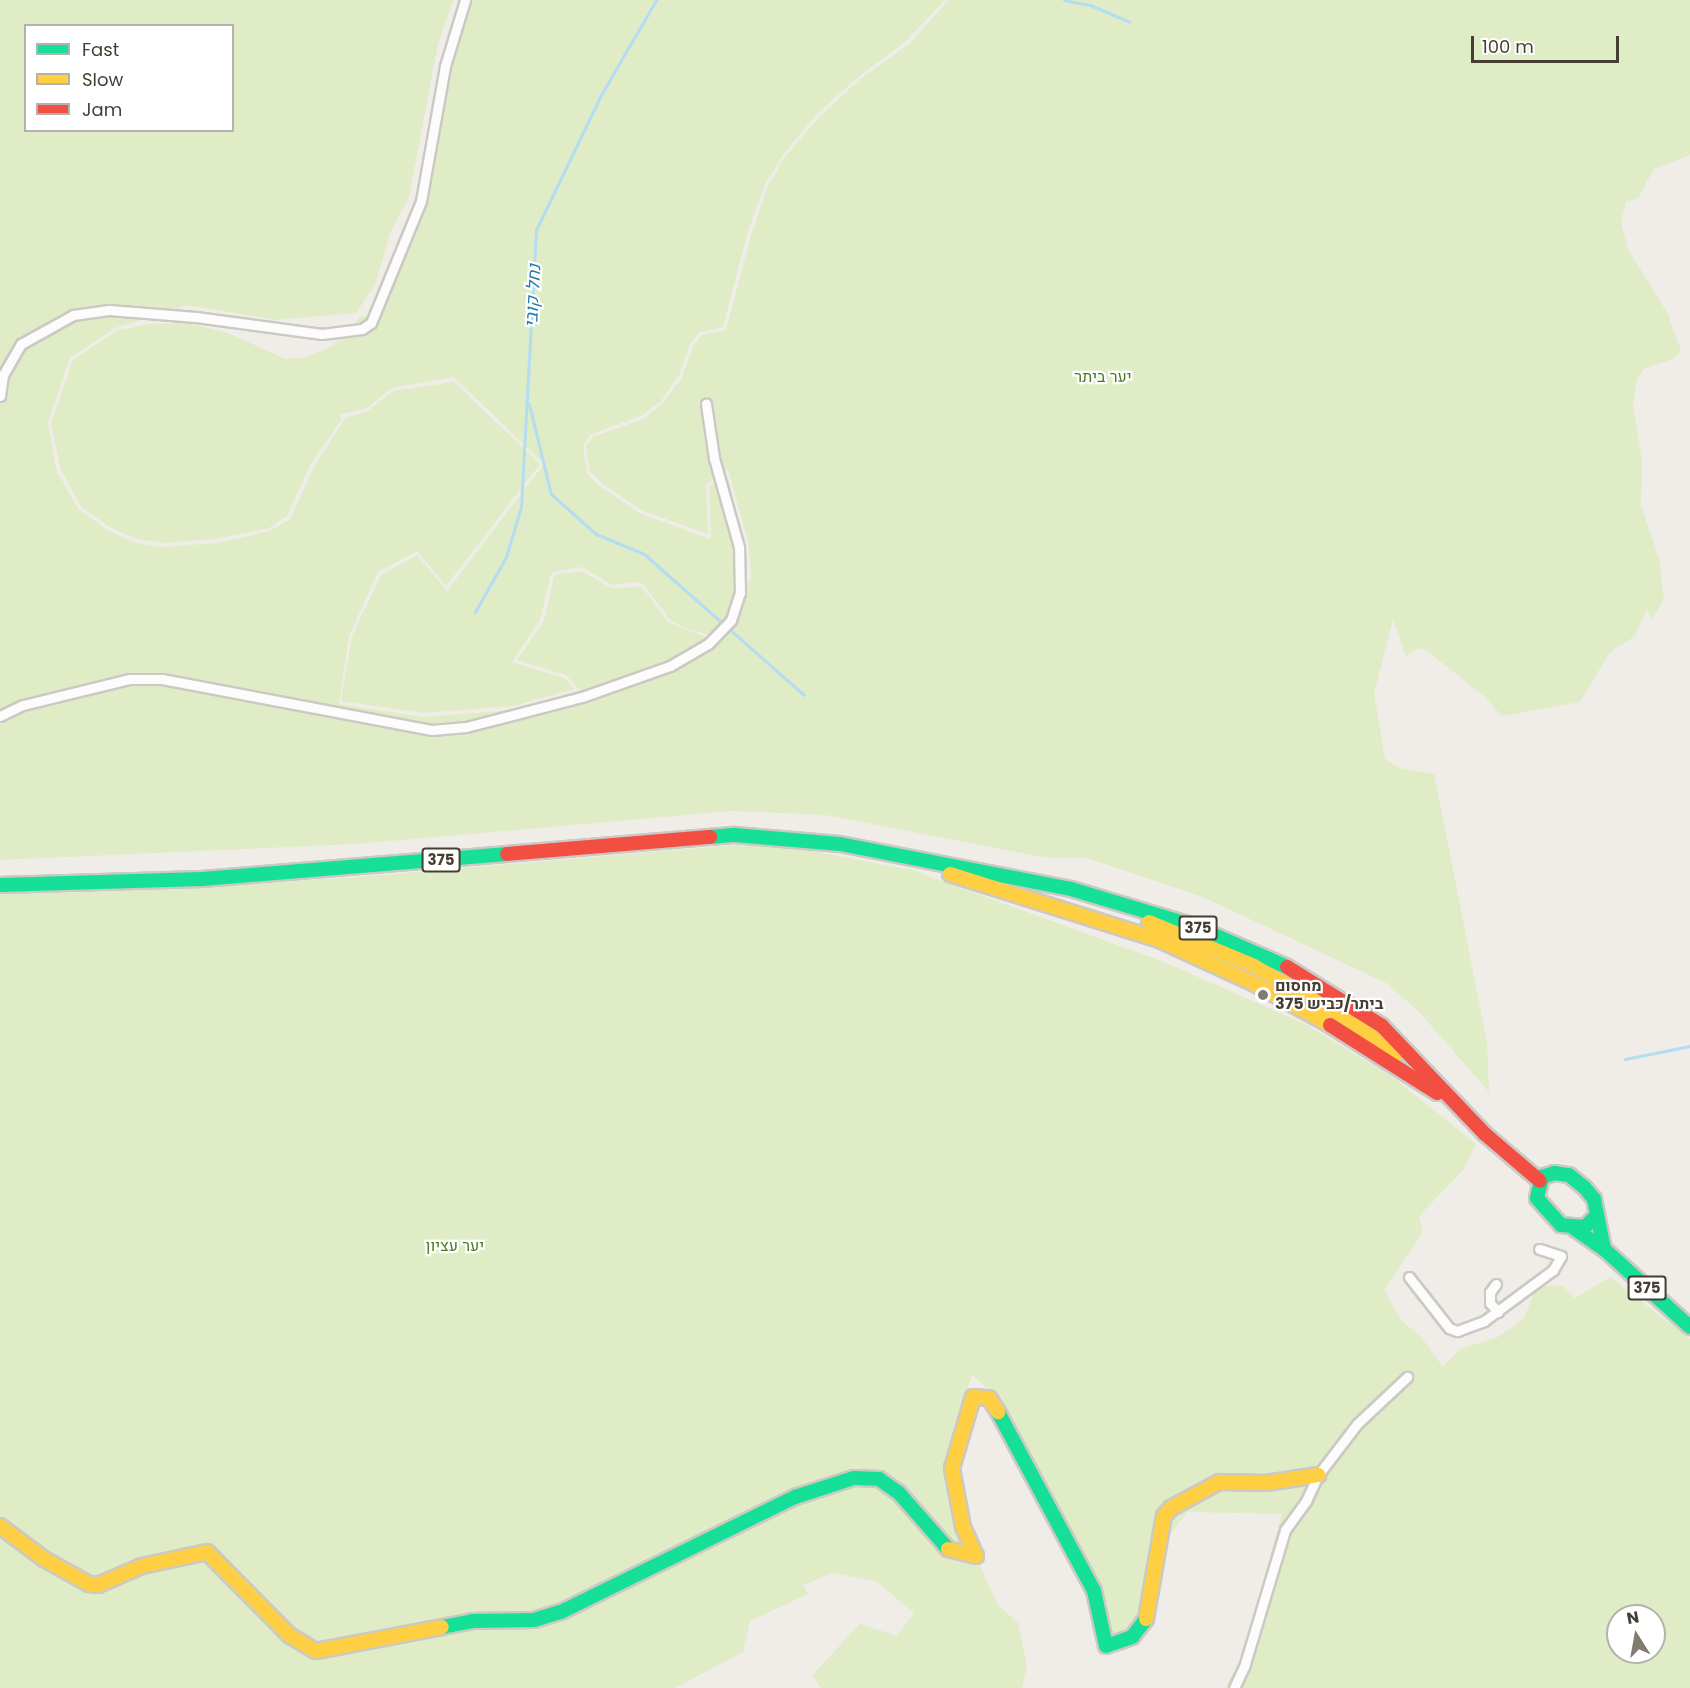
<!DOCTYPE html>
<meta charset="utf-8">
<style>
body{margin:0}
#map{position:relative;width:1690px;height:1688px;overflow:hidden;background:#f0ede8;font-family:Poppins,Heebo,sans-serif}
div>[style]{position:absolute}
.green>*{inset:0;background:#dfecc5}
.stream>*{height:3px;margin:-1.5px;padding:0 1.5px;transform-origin:1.5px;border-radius:1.5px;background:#b4dcf2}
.roads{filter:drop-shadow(2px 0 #ccc9c4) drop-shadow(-2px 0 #ccc9c4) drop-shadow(0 2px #ccc9c4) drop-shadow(0 -2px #ccc9c4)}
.street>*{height:9px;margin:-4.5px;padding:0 4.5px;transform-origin:4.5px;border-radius:4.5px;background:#fdfcfc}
.fast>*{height:14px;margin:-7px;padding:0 7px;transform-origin:7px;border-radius:7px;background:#16e098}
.slow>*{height:14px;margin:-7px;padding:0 7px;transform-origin:7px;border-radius:7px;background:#ffcf43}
.jam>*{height:14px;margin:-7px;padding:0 7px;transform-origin:7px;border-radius:7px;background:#f24e42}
.dots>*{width:16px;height:16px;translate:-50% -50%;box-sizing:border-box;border:3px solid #fff;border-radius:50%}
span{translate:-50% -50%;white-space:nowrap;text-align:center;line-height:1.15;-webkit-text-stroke:4.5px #fff;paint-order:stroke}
.shield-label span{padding:2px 4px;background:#fff;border:2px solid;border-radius:4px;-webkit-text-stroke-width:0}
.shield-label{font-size:15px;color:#463e33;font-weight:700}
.park-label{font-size:16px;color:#487c22}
.poi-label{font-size:16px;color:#463e33;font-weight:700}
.left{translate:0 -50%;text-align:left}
.water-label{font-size:18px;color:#247cb2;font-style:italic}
.legend{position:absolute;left:24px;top:24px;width:210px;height:108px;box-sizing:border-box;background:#fff;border:2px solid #b5b2ad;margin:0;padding:8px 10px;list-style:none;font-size:18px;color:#463e33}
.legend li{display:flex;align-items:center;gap:12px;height:30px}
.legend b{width:30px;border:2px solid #b5b2ad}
.north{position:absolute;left:1606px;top:1604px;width:60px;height:60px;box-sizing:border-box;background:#fff;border:2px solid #b5b2ad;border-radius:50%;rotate:349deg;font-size:16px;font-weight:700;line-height:24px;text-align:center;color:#463e33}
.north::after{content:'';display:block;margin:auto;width:21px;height:27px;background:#827b72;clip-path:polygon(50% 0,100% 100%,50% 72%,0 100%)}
.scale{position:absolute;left:1471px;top:36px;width:148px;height:27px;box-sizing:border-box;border:3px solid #463e33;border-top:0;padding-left:8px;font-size:18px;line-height:21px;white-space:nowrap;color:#463e33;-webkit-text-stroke:4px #fff;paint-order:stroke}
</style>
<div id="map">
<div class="green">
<div style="clip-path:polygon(evenodd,0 0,453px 0,438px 44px,409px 197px,391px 231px,375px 285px,356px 313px,276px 320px,188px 305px,115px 328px,70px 358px,48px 422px,56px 469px,78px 509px,109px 531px,136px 543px,162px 547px,217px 543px,270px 531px,290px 519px,315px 465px,345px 418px,368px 411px,393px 391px,454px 382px,540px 464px,446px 586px,417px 551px,378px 572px,349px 636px,339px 704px,423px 717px,514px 710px,580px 690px,566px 675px,517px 660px,544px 621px,554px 576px,559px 574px,581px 571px,611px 588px,642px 587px,668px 622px,708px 638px,734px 619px,751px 576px,749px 545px,728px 469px,706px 485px,708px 534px,641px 510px,603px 484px,590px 472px,586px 446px,593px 437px,643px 419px,663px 403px,682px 377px,693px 346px,702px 335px,726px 330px,752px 232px,767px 188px,784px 158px,818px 118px,859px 80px,909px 44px,949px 0,1690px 0,1690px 155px,1654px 169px,1638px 198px,1626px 202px,1621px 223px,1628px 249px,1668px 314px,1681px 351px,1673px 359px,1645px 368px,1637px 379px,1633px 405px,1642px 461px,1641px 505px,1659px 558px,1664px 599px,1652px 619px,1647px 609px,1635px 636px,1610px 652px,1580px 702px,1502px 716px,1484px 696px,1426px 650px,1417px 648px,1406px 656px,1393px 620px,1374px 693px,1385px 759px,1400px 768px,1434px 774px,1487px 1042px,1489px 1092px,1421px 1014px,1388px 984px,1203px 897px,1087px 858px,1048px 858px,825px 815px,732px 811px,356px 844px,0 860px,0 0,26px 26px,232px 26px,232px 130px,26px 130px,26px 26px)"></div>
<div style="clip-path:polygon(467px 0,945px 0,906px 41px,857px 78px,816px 115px,782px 156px,764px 187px,748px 231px,723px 327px,700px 332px,690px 344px,679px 375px,661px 401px,641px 416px,591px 434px,583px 445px,587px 474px,601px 487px,639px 513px,711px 539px,709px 486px,727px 475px,745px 545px,747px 576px,730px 619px,711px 635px,687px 629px,670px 620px,644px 585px,636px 582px,612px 585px,582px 567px,558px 571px,551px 574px,540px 620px,512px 662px,564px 678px,574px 689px,514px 706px,423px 713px,341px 701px,352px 636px,381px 575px,417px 555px,447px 591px,544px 464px,454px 377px,392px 388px,367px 408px,338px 415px,342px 419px,311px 463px,287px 516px,269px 528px,216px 539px,163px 543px,137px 539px,111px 528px,81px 507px,60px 468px,51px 423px,73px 360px,116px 331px,148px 324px,187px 323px,228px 333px,285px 359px,302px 358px,331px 347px,356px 325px,359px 317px,375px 314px,423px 201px,453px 45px)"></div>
<div style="clip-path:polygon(evenodd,747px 844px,807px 850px,912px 870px,1164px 962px,1307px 1025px,1391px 1076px,1476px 1144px,1464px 1169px,1419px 1216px,1423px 1232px,1384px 1290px,1401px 1320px,1422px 1338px,1443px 1367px,1460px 1349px,1498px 1337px,1524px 1318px,1534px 1293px,1546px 1286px,1562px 1285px,1575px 1298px,1610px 1277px,1690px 1339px,1690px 1688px,1225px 1688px,1242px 1656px,1282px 1514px,1187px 1512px,1173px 1531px,1157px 1536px,1143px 1608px,1134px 1625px,1119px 1634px,1109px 1634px,1083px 1568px,986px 1387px,972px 1375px,954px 1428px,951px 1454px,976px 1556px,997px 1604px,1018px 1623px,1027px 1666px,1022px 1688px,821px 1688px,812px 1675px,860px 1624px,897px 1636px,914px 1613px,876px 1581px,832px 1573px,803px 1585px,808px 1594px,750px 1621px,743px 1652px,675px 1688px,0 1688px,0 894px,345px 878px,747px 844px,1618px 1616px,1654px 1616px,1654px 1652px,1618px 1652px,1618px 1616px)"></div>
</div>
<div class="stream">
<div style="left:1064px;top:0;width:26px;rotate:11deg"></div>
<div style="left:1090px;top:5px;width:43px;rotate:23deg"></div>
<div style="left:529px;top:404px;width:93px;rotate:76.3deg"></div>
<div style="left:551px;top:494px;width:60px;rotate:41.6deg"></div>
<div style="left:596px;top:534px;width:52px;rotate:22.6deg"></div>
<div style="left:644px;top:554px;width:213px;rotate:41.4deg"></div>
<div style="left:475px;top:612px;width:63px;rotate:-60.6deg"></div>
<div style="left:506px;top:557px;width:52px;rotate:-73.3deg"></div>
<div style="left:521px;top:507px;width:277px;rotate:-86.9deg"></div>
<div style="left:536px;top:230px;width:150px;rotate:-64.3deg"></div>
<div style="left:601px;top:95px;width:110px;rotate:-59.9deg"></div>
<div style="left:1625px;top:1059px;width:66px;rotate:-11.3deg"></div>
</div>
<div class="roads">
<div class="street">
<div style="left:0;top:396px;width:21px;rotate:-82deg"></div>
<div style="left:3px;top:375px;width:36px;rotate:-60deg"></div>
<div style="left:21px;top:344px;width:60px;rotate:-29.1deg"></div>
<div style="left:73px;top:315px;width:36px;rotate:-8deg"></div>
<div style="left:109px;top:310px;width:87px;rotate:4.6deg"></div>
<div style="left:196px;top:317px;width:127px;rotate:7.7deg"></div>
<div style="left:322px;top:334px;width:40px;rotate:-7.1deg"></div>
<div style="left:362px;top:329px;width:11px;rotate:-34deg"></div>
<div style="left:371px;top:323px;width:132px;rotate:-67.7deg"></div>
<div style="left:421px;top:201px;width:137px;rotate:-79.9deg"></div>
<div style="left:445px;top:66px;width:69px;rotate:-73.1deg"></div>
<div style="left:0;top:716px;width:25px;rotate:-26deg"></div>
<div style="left:23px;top:705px;width:110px;rotate:-13.7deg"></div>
<div style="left:130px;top:679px;width:32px"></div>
<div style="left:162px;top:679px;width:275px;rotate:10.7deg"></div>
<div style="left:432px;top:730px;width:34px;rotate:-5deg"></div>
<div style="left:466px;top:727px;width:120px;rotate:-14.5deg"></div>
<div style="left:582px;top:697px;width:93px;rotate:-19.4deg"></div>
<div style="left:670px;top:666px;width:44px;rotate:-30.1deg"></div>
<div style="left:708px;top:644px;width:33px;rotate:-46deg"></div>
<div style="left:731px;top:620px;width:28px;rotate:-72deg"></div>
<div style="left:740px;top:593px;width:46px;rotate:-91.2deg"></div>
<div style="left:739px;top:547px;width:92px;rotate:-105.7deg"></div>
<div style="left:714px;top:458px;width:55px;rotate:-98.4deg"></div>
<div style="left:1409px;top:1277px;width:65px;rotate:51.9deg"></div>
<div style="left:1449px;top:1328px;width:9px;rotate:21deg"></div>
<div style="left:1457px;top:1331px;width:29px;rotate:-20deg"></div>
<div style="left:1484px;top:1321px;width:86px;rotate:-36.5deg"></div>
<div style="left:1553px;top:1270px;width:16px;rotate:-60deg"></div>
<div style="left:1561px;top:1256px;width:23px;rotate:-162deg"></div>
<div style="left:1496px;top:1284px;width:10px;rotate:127deg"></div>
<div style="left:1490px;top:1292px;width:11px;rotate:90deg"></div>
<div style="left:1490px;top:1303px;width:12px;rotate:48deg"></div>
<div style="left:1234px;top:1688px;width:23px;rotate:-65deg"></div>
<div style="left:1244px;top:1667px;width:143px;rotate:-73.3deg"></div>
<div style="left:1285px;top:1530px;width:36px;rotate:-54deg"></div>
<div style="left:1306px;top:1501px;width:29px;rotate:-65deg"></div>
<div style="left:1318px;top:1475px;width:64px;rotate:-52.6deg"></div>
<div style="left:1357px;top:1424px;width:69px;rotate:-43.2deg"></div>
</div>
<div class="fast">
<div style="left:710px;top:837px;width:25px;rotate:-5deg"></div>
<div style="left:735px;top:835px;width:105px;rotate:4.9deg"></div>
<div style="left:840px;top:844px;width:235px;rotate:11deg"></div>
<div style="left:1071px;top:889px;width:125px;rotate:16.7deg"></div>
<div style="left:1191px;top:925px;width:105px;rotate:23.6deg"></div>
<div style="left:0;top:885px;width:202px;rotate:-1.7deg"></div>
<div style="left:202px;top:879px;width:306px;rotate:-4.7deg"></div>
<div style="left:1596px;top:1216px;width:16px;rotate:135deg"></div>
<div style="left:1585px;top:1227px;width:24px;rotate:-175deg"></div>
<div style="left:1561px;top:1225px;width:36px;rotate:-132deg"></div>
<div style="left:1537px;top:1198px;width:22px;rotate:-77deg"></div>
<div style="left:1542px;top:1177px;width:13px;rotate:-18deg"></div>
<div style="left:1554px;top:1173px;width:15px;rotate:8deg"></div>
<div style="left:1569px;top:1175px;width:19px;rotate:39deg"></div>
<div style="left:1584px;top:1187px;width:16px;rotate:50deg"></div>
<div style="left:1594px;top:1199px;width:51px;rotate:78.7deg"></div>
<div style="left:1575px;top:1229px;width:35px;rotate:35deg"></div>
<div style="left:1604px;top:1249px;width:116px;rotate:42.2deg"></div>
<div style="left:998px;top:1412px;width:203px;rotate:61.8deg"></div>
<div style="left:1094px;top:1591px;width:56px;rotate:77.7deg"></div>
<div style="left:1106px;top:1646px;width:28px;rotate:-19deg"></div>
<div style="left:1132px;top:1637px;width:23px;rotate:-52deg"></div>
<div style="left:442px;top:1627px;width:31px;rotate:-11deg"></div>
<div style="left:472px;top:1621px;width:62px;rotate:-0.9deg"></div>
<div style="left:534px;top:1620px;width:28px;rotate:-17deg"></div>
<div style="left:561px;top:1612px;width:261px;rotate:-26.2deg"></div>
<div style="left:795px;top:1497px;width:62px;rotate:-17.9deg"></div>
<div style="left:854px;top:1478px;width:25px;rotate:2deg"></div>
<div style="left:879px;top:1479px;width:24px;rotate:35deg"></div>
<div style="left:899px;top:1493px;width:74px;rotate:48.8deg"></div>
</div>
<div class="slow">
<div style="left:950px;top:874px;width:219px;rotate:17.5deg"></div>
<div style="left:1159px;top:940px;width:103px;rotate:24.6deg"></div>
<div style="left:1253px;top:983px;width:88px;rotate:28.6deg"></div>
<div style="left:1149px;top:922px;width:114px;rotate:22.7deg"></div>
<div style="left:1254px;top:966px;width:113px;rotate:29.7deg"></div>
<div style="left:1352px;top:1022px;width:55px;rotate:36.9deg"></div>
<div style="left:0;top:1526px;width:55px;rotate:36.9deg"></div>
<div style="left:44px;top:1559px;width:51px;rotate:29.1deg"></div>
<div style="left:89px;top:1584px;width:9px;rotate:6deg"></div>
<div style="left:98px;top:1585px;width:48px;rotate:-23.4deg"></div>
<div style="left:142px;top:1566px;width:66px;rotate:-12.2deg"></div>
<div style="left:207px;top:1552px;width:117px;rotate:45.3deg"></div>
<div style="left:289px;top:1635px;width:31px;rotate:31deg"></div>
<div style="left:316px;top:1651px;width:128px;rotate:-10.8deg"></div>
<div style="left:948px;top:1549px;width:29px;rotate:14deg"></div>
<div style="left:976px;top:1556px;width:32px;rotate:-114deg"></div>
<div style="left:963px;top:1527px;width:60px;rotate:-100.6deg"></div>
<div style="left:952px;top:1468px;width:74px;rotate:-73.5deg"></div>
<div style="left:973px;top:1397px;width:16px;rotate:4deg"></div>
<div style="left:989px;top:1398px;width:17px;rotate:57deg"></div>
<div style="left:1146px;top:1619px;width:105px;rotate:-80.1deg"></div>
<div style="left:1164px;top:1516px;width:11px;rotate:-49deg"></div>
<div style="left:1171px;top:1508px;width:55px;rotate:-28.4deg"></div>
<div style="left:1219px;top:1482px;width:47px;rotate:1.2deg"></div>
<div style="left:1266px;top:1483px;width:53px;rotate:-8.7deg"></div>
</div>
<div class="jam">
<div style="left:507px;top:854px;width:204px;rotate:-4.8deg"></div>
<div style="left:1287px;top:967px;width:112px;rotate:31.8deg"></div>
<div style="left:1382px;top:1026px;width:149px;rotate:46.4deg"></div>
<div style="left:1485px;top:1134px;width:72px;rotate:40.5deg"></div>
<div style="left:1330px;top:1025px;width:127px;rotate:32.4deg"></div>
</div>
</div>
<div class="dots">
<div style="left:1263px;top:995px;background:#827b72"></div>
</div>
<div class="shield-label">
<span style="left:441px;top:860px">375</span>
<span style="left:1198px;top:928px">375</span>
<span style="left:1647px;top:1288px">375</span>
</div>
<div class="park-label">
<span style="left:1103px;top:377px">יער ביתר</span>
<span style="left:455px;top:1246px">יער עציון</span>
</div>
<div class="poi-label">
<span class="left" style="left:1275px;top:995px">מחסום<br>ביתר/כביש 375</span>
</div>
<div class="water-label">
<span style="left:533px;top:296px;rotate:-87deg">נחל קובי</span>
</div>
<ul class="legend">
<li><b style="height:8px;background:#16e098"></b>Fast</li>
<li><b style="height:8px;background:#ffcf43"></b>Slow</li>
<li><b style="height:8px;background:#f24e42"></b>Jam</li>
</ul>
<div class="north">N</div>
<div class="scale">100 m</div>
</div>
